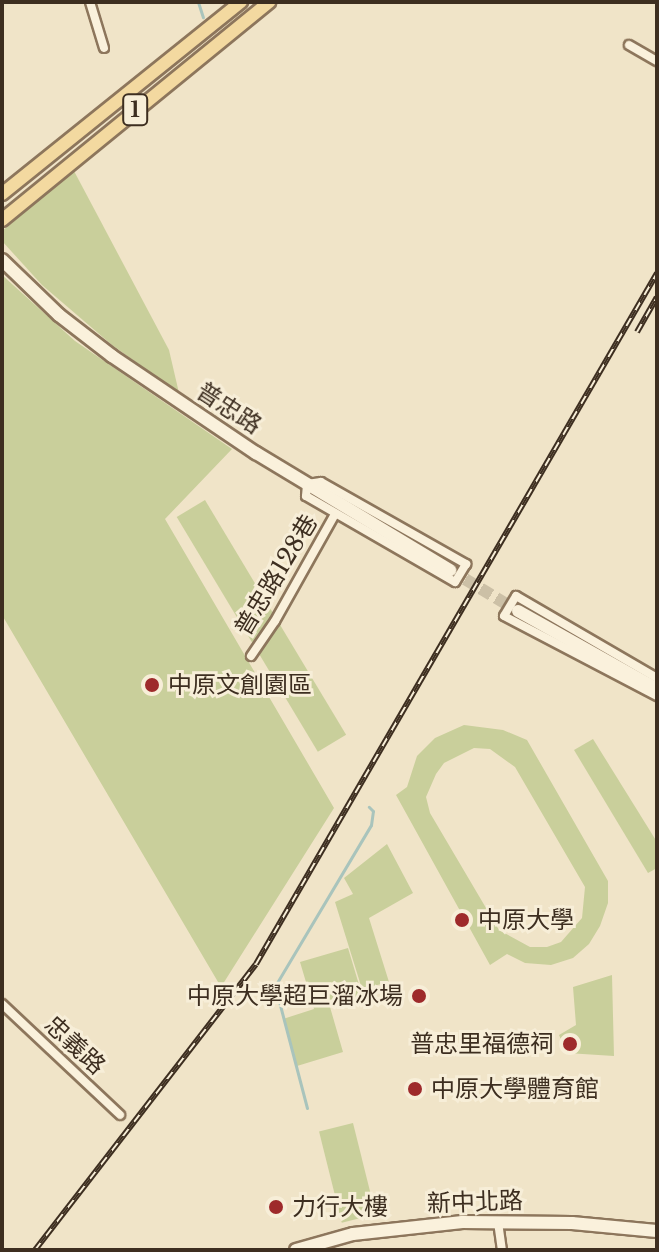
<!DOCTYPE html>
<meta charset="utf-8">
<style>
body{margin:0}
#map{position:relative;width:659px;height:1252px;overflow:hidden;background:#f0e4c8;font-family:"Libre Baskerville","Noto Sans TC",serif}
div>[style]{position:absolute}
.green>*{inset:0;background:#c9cf9b;transform-origin:0 0}
.stream>*{height:3px;margin:-1.5px;padding:0 1.5px;transform-origin:1.5px;border-radius:1.5px;background:#a9c4bc}
.secondary-tunnel>*{height:12px;margin-top:-6px;transform-origin:0;background:repeating-linear-gradient(90deg,#ccc0a6 0 12px,transparent 0 18px)}
.roads{filter:drop-shadow(2px 0 #8d765c) drop-shadow(-2px 0 #8d765c) drop-shadow(0 2px #8d765c) drop-shadow(0 -2px #8d765c)}
.street>*{height:8px;margin:-4px;padding:0 4px;transform-origin:4px;border-radius:4px;background:#faf1dc}
.secondary>*{height:12px;margin:-6px;padding:0 6px;transform-origin:6px;border-radius:6px;background:#faf1dc}
.primary>*{height:12px;margin:-6px;padding:0 6px;transform-origin:6px;border-radius:6px;background:#f3d9a0}
.rail>*{height:6px;margin-top:-3px;transform-origin:0;background:repeating-linear-gradient(90deg,#f7eed8 0 9px,#3d2e20 0 18px);box-sizing:border-box;border-block:2px solid #3d2e20}
.dots>*{width:22px;height:22px;translate:-50% -50%;box-sizing:border-box;border:4px solid #f7eed8;border-radius:50%}
span{translate:-50% -50%;white-space:nowrap;text-align:center;line-height:1.15;-webkit-text-stroke:6px #f7eed8;paint-order:stroke}
.shield-label span{padding:2px 6px;background:#f7eed8;border:2px solid;border-radius:6px;-webkit-text-stroke-width:0}
.shield-label{font-size:22px;color:#3d2e20;font-weight:700}
.street-label{font-size:24px;color:#3d2e20}
.poi-label{font-size:24px;color:#3d2e20}
.left{translate:0 -50%;text-align:left}
.right{translate:-100% -50%;text-align:right}
.frame{position:absolute;inset:0;border:4px solid #3d2e20;pointer-events:none}
</style>
<div id="map">
<div class="green">
<div style="clip-path:polygon(74px 171px,169px 350px,179px 393px,112px 345px,42px 285px,2px 241px,2px 231px)"></div>
<div style="clip-path:polygon(2px 275px,75px 341px,232px 449px,165px 519px,334px 808px,221px 987px,2px 615px)"></div>
<div style="left:205px;top:500px;width:274px;height:33px;rotate:59deg"></div>
<div style="clip-path:polygon(evenodd,464px 725px,503px 730px,527px 740px,608px 881px,608px 903px,600px 926px,589px 944px,573px 958px,551px 965px,525px 963px,507px 954px,490px 965px,396px 795px,407px 787px,417px 756px,435px 738px,464px 725px,474px 748px,490px 749px,515px 767px,585px 887px,582px 918px,561px 942px,547px 947px,530px 947px,499px 930px,430px 813px,426px 797px,436px 774px,444px 763px,474px 748px)"></div>
<div style="clip-path:polygon(593px 739px,657px 842px,657px 868px,648px 873px,574px 750px)"></div>
<div style="clip-path:polygon(387px 844px,413px 893px,369px 918px,389px 982px,362px 989px,335px 902px,353px 894px,344px 878px)"></div>
<div style="clip-path:polygon(348px 948px,363px 998px,330px 1007px,343px 1052px,297px 1066px,283px 1019px,314px 1009px,300px 962px)"></div>
<div style="clip-path:polygon(612px 975px,614px 1056px,567px 1053px,559px 1035px,576px 1025px,573px 987px)"></div>
<div style="left:353px;top:1123px;width:94px;height:35px;rotate:76deg"></div>
</div>
<div class="stream">
<div style="left:198px;top:2px;width:16px;rotate:72deg"></div>
<div style="left:307px;top:1108px;width:126px;rotate:-104.7deg"></div>
<div style="left:275px;top:986px;width:187px;rotate:-59.2deg"></div>
<div style="left:371px;top:825px;width:14px;rotate:-82deg"></div>
<div style="left:373px;top:811px;width:6px;rotate:-135deg"></div>
</div>
<div class="secondary-tunnel">
<div style="left:450px;top:570px;width:79px;rotate:31.1deg"></div>
</div>
<div class="roads">
<div class="street">
<div style="left:90px;top:2px;width:48px;rotate:73.1deg"></div>
<div style="left:629px;top:45px;width:32px;rotate:30deg"></div>
<div style="left:321px;top:482px;width:167px;rotate:29.5deg"></div>
<div style="left:466px;top:564px;width:21px;rotate:121deg"></div>
<div style="left:455px;top:582px;width:172px;rotate:-150deg"></div>
<div style="left:306px;top:496px;width:12px;rotate:-85deg"></div>
<div style="left:307px;top:484px;width:14px;rotate:-8deg"></div>
<div style="left:251px;top:656px;width:42px;rotate:-55.6deg"></div>
<div style="left:275px;top:621px;width:123px;rotate:-60.7deg"></div>
<div style="left:657px;top:678px;width:163px;rotate:-149.8deg"></div>
<div style="left:516px;top:596px;width:23px;rotate:121deg"></div>
<div style="left:504px;top:616px;width:173px;rotate:27.6deg"></div>
<div style="left:2px;top:1004px;width:162px;rotate:43.2deg"></div>
<div style="left:498px;top:1222px;width:28px;rotate:82deg"></div>
</div>
<div class="secondary">
<div style="left:2px;top:260px;width:79px;rotate:44deg"></div>
<div style="left:59px;top:315px;width:67px;rotate:37.7deg"></div>
<div style="left:112px;top:356px;width:174px;rotate:34deg"></div>
<div style="left:256px;top:453px;width:227px;rotate:31.1deg"></div>
<div style="left:518px;top:611px;width:159px;rotate:29.3deg"></div>
<div style="left:296px;top:1250px;width:59px;rotate:-15.7deg"></div>
<div style="left:353px;top:1234px;width:110px;rotate:-6.3deg"></div>
<div style="left:462px;top:1222px;width:110px;rotate:0.5deg"></div>
<div style="left:572px;top:1223px;width:85px;rotate:5.4deg"></div>
</div>
<div class="primary">
<div style="left:2px;top:194px;width:307px;rotate:-38.8deg"></div>
<div style="left:2px;top:220px;width:345px;rotate:-39.2deg"></div>
</div>
</div>
<div class="rail">
<div style="left:637px;top:332px;width:40px;rotate:-60.3deg"></div>
<div style="left:35px;top:1250px;width:361px;rotate:-52.3deg"></div>
<div style="left:256px;top:964px;width:799px;rotate:-59.87deg"></div>
</div>
<div class="dots">
<div style="left:152px;top:685px;background:#9e2a2b"></div>
<div style="left:462px;top:920px;background:#9e2a2b"></div>
<div style="left:419px;top:996px;background:#9e2a2b"></div>
<div style="left:570px;top:1044px;background:#9e2a2b"></div>
<div style="left:415px;top:1089px;background:#9e2a2b"></div>
<div style="left:276px;top:1207px;background:#9e2a2b"></div>
</div>
<div class="shield-label">
<span style="left:135px;top:110px">1</span>
</div>
<div class="street-label">
<span style="left:229px;top:408px;rotate:33deg">普忠路</span>
<span style="left:276px;top:575px;rotate:-59deg">普忠路128巷</span>
<span style="left:75px;top:1045px;rotate:43deg">忠義路</span>
<span style="left:475px;top:1202px;rotate:-2deg">新中北路</span>
</div>
<div class="poi-label">
<span class="left" style="left:168px;top:685px">中原文創園區</span>
<span class="left" style="left:478px;top:920px">中原大學</span>
<span class="right" style="left:403px;top:996px">中原大學超巨溜冰場</span>
<span class="right" style="left:554px;top:1044px">普忠里福德祠</span>
<span class="left" style="left:431px;top:1089px">中原大學體育館</span>
<span class="left" style="left:292px;top:1207px">力行大樓</span>
</div>
<div class="frame"></div>
</div>
